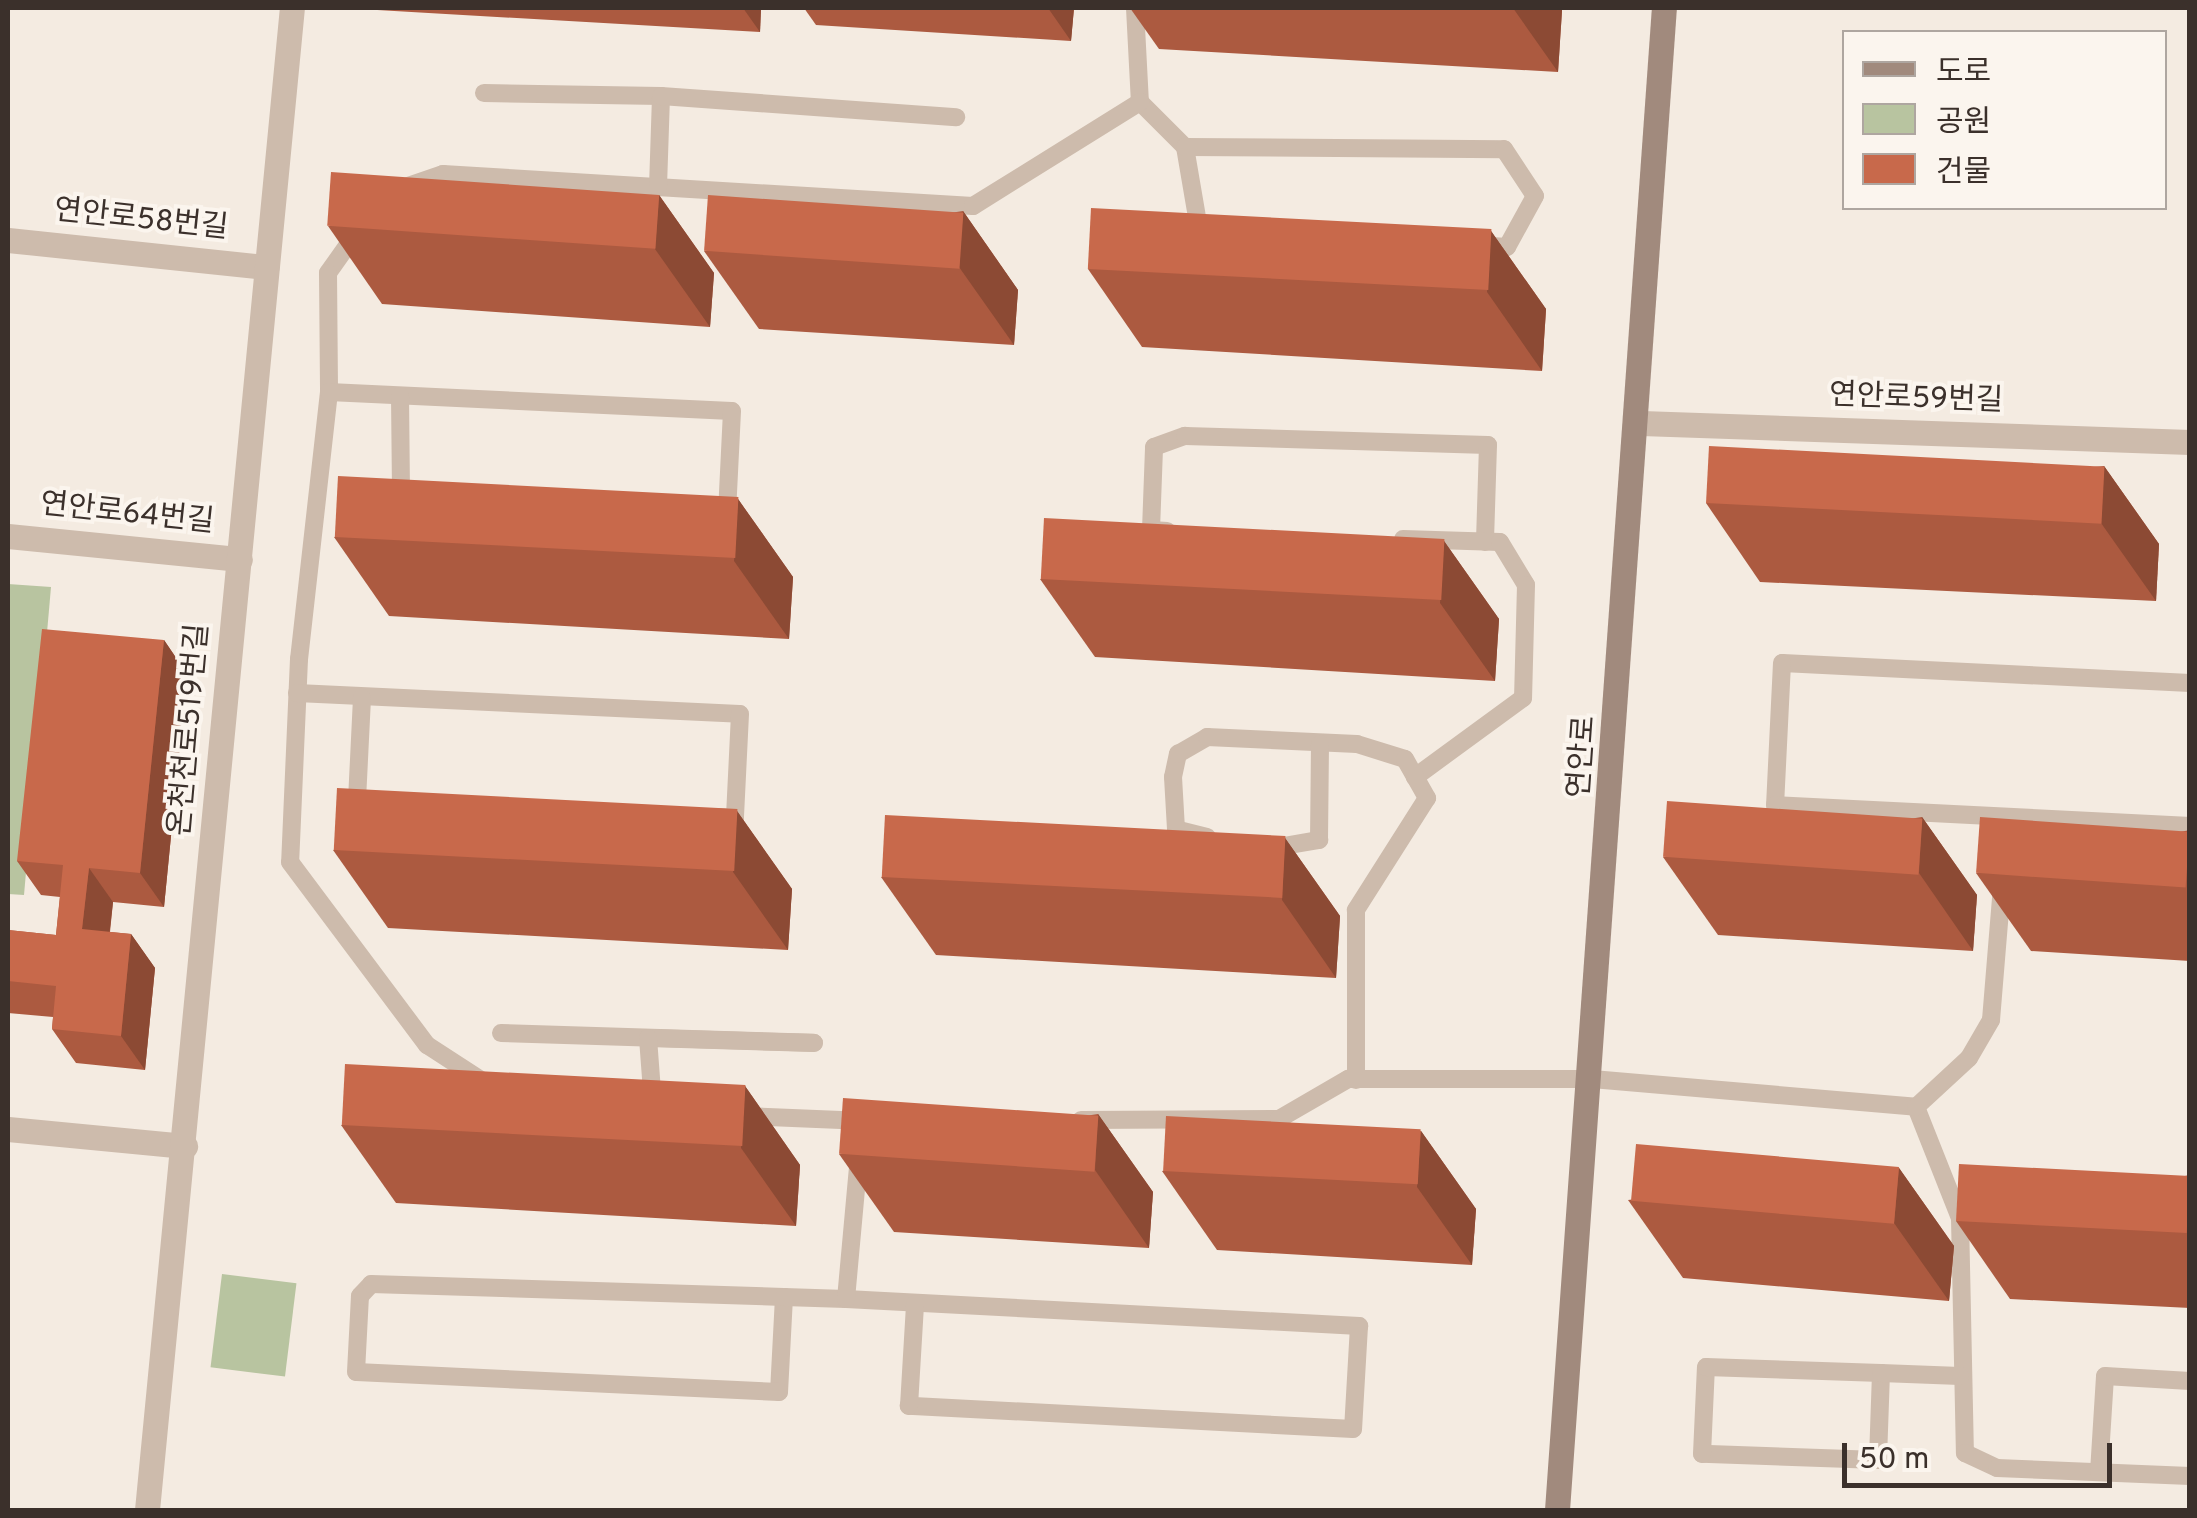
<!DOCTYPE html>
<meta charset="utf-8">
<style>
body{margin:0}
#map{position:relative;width:2197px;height:1518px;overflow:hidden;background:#f4ebe1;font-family:Overpass,"Noto Sans KR",sans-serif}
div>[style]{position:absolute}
.green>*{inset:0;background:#b8c4a0;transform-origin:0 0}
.service>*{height:18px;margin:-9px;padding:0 9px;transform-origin:9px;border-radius:9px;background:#cdbbac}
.minor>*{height:25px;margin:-12.5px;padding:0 12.5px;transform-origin:12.5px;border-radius:12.5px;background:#cdbbac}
.secondary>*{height:25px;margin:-12.5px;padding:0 12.5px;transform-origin:12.5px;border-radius:12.5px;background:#a18a7d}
.wall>*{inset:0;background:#ac5a40}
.shaded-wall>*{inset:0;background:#8c4a34}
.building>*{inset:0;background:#c8694b;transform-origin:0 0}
span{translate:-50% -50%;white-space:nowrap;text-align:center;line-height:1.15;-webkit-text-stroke:8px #fbf5ee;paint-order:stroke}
.street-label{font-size:30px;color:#3b302b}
.frame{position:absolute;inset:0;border:10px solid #3b302b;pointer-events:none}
.legend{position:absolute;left:1842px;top:30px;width:325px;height:180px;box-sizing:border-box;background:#fbf5ee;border:2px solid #aea6a0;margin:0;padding:12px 18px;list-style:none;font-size:30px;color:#3b302b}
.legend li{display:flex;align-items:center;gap:20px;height:50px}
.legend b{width:50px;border:2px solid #aea6a0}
.scale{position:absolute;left:1842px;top:1443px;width:270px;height:45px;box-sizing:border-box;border:5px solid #3b302b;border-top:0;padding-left:12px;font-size:30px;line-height:35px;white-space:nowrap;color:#3b302b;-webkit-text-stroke:8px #fbf5ee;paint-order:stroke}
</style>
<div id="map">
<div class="green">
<div style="clip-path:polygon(8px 584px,51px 587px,24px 895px,8px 894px)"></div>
<div style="left:222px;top:1274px;width:75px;height:94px;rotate:7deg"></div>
</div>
<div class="service">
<div style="left:1135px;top:8px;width:94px;rotate:87deg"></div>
<div style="left:1140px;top:102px;width:64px;rotate:45deg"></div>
<div style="left:1185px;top:147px;width:83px;rotate:80.3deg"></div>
<div style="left:484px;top:93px;width:177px;rotate:1deg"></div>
<div style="left:1185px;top:147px;width:319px;rotate:0.4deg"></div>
<div style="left:1504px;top:149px;width:56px;rotate:56.6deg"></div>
<div style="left:1535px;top:196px;width:58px;rotate:118.8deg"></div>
<div style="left:1507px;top:247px;width:27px;rotate:-176deg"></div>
<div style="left:408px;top:186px;width:37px;rotate:-19deg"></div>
<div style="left:443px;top:174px;width:531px;rotate:3.46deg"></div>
<div style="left:973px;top:206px;width:197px;rotate:-31.9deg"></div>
<div style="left:658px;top:187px;width:91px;rotate:-88.1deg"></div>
<div style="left:661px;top:96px;width:296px;rotate:4.1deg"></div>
<div style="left:357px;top:232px;width:50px;rotate:125.3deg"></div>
<div style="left:328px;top:273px;width:119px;rotate:89.5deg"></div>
<div style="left:329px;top:392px;width:269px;rotate:96.4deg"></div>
<div style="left:299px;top:659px;width:203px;rotate:92.5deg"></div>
<div style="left:290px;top:862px;width:229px;rotate:53.2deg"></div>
<div style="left:427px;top:1045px;width:68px;rotate:33deg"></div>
<div style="left:329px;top:392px;width:403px;rotate:2.7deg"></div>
<div style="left:732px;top:411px;width:101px;rotate:92.8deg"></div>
<div style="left:727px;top:512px;width:11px;rotate:-175deg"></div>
<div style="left:400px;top:396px;width:100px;rotate:89.4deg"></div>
<div style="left:1167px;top:531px;width:16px;rotate:-176deg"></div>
<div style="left:1151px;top:530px;width:83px;rotate:-87.9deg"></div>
<div style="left:1154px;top:447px;width:33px;rotate:-20deg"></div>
<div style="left:1185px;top:436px;width:303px;rotate:1.7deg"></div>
<div style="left:1488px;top:445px;width:97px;rotate:91.8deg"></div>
<div style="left:1403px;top:539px;width:97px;rotate:1.8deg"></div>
<div style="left:1500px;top:542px;width:50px;rotate:58.8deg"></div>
<div style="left:1526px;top:585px;width:113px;rotate:91.5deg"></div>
<div style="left:1523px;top:698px;width:134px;rotate:143.8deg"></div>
<div style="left:2190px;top:683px;width:408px;rotate:-177.2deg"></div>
<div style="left:1782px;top:663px;width:142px;rotate:92.8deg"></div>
<div style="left:1775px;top:805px;width:416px;rotate:2.9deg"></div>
<div style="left:297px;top:693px;width:443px;rotate:2.7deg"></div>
<div style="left:740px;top:714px;width:104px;rotate:92.8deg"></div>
<div style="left:735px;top:818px;width:17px;rotate:-177deg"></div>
<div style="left:362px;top:698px;width:103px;rotate:92.8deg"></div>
<div style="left:357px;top:801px;width:11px;rotate:5deg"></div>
<div style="left:1207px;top:837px;width:32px;rotate:-166deg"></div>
<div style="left:1176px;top:829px;width:52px;rotate:-93.3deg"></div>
<div style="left:1173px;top:777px;width:24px;rotate:-78deg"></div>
<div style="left:1178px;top:754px;width:34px;rotate:-30deg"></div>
<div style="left:1207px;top:737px;width:150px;rotate:2.7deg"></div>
<div style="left:1357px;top:744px;width:50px;rotate:17.4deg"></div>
<div style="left:1405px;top:759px;width:45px;rotate:60.6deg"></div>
<div style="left:1427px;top:798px;width:133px;rotate:122.4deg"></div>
<div style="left:1356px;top:910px;width:170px;rotate:90deg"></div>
<div style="left:1272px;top:848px;width:48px;rotate:-9.7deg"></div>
<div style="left:1319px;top:840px;width:96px;rotate:-89.4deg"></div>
<div style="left:501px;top:1033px;width:313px;rotate:1.8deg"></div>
<div style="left:814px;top:1043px;width:166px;rotate:-178.3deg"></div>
<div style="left:648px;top:1038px;width:66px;rotate:85.7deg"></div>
<div style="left:1916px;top:1107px;width:119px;rotate:68.4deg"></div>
<div style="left:1960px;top:1218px;width:235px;rotate:88.8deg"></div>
<div style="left:1965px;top:1453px;width:35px;rotate:25deg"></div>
<div style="left:1997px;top:1468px;width:193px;rotate:2.4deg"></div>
<div style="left:746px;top:1116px;width:119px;rotate:2.4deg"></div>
<div style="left:1081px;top:1120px;width:198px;rotate:-0.3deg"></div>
<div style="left:1279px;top:1119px;width:80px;rotate:-30.1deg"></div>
<div style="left:1348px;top:1079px;width:244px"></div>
<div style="left:1592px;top:1079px;width:325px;rotate:4.9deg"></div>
<div style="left:1916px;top:1107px;width:72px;rotate:-42.8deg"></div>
<div style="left:1969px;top:1058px;width:44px;rotate:-59.9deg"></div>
<div style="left:1991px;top:1020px;width:135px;rotate:-85.3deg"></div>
<div style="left:784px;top:1297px;width:95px;rotate:93deg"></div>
<div style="left:779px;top:1392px;width:423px;rotate:-177.3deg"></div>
<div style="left:356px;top:1372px;width:76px;rotate:-87deg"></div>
<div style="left:360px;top:1296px;width:16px;rotate:-47deg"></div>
<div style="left:371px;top:1284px;width:413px;rotate:1.8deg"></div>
<div style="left:784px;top:1297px;width:62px;rotate:1.8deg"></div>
<div style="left:846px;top:1299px;width:514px;rotate:3.01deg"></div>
<div style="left:1359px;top:1326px;width:103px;rotate:93.3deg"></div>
<div style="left:1353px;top:1429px;width:445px;rotate:-177deg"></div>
<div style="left:909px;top:1406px;width:102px;rotate:-86.6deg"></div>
<div style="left:846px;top:1299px;width:144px;rotate:-84.8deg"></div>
<div style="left:1881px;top:1373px;width:87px;rotate:92deg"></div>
<div style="left:1878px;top:1460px;width:176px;rotate:-178deg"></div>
<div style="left:1702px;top:1454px;width:87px;rotate:-87.4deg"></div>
<div style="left:1706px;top:1367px;width:175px;rotate:2deg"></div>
<div style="left:1881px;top:1373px;width:79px;rotate:2.2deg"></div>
<div style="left:2099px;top:1472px;width:96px;rotate:-86.4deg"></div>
<div style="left:2105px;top:1376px;width:85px;rotate:3.4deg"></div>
</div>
<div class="minor">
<div style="left:8px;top:240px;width:260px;rotate:6deg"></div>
<div style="left:1641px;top:423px;width:549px;rotate:1.98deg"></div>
<div style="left:8px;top:536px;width:233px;rotate:5.7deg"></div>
<div style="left:8px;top:1129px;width:178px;rotate:5.5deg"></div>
<div style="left:147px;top:1510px;width:1509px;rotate:-84.49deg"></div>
</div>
<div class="secondary">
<div style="left:1557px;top:1510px;width:1506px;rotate:-85.93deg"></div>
</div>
<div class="wall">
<div style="clip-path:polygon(359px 8px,761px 8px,760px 32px,360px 9px)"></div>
<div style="clip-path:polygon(804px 8px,1074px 8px,1071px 41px,816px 25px)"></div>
<div style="clip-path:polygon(1130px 8px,1560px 8px,1562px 10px,1558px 72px,1159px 49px)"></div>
<div style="clip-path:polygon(659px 195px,714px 273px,710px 327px,382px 304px,328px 226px)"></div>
<div style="clip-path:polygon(963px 211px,1018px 290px,1014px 345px,759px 329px,704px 251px)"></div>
<div style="clip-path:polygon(1491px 231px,1546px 309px,1542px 371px,1142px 347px,1088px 269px)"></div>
<div style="clip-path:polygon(2104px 466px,2159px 544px,2156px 601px,1760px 582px,1706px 503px)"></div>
<div style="clip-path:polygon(738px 499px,793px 577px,789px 639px,389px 616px,334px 537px)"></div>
<div style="clip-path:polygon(1444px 541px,1499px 619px,1495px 681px,1095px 657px,1040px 579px)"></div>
<div style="clip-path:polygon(164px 640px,187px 674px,164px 907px,113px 902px,110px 932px,131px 934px,155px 968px,145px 1070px,76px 1063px,52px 1029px,53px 1017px,8px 1013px,8px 930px,56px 935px,60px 897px,41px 895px,17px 861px)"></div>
<div style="clip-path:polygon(737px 811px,792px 889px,788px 950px,388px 928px,333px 850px)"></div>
<div style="clip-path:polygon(1922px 817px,1977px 895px,1973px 951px,1718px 935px,1663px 857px)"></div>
<div style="clip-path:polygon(2190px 830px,2190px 961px,2031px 951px,1976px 873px)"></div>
<div style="clip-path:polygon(1285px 838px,1340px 916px,1336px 978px,936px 955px,881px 877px)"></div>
<div style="clip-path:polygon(745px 1086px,800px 1165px,796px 1226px,396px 1203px,341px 1125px)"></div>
<div style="clip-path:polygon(1098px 1114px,1153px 1192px,1149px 1248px,894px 1232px,839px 1154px)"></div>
<div style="clip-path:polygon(1421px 1131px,1476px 1209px,1472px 1265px,1217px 1250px,1162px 1171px)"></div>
<div style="clip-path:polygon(1899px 1168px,1954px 1246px,1949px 1301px,1683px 1278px,1628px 1200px)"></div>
<div style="clip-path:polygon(2190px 1175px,2190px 1308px,2010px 1299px,1956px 1221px)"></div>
</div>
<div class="shaded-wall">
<div style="clip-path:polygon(743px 8px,761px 8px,760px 32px)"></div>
<div style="clip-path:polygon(1048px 8px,1074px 8px,1071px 41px)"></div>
<div style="clip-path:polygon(1513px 8px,1560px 8px,1562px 10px,1558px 72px)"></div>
<div style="clip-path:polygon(659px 195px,714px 273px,710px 327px,655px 249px)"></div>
<div style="clip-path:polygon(963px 211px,1018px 290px,1014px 345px,959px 267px)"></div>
<div style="clip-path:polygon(1491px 231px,1546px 309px,1542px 371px,1487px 292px)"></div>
<div style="clip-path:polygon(2104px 466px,2159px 544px,2156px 601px,2101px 523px)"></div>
<div style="clip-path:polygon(738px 499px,793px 577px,789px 639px,734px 561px)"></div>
<div style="clip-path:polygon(1444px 541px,1499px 619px,1495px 681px,1440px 603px)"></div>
<div style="clip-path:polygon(164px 640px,187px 674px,164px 907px,140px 873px)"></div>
<div style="clip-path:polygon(737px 811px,792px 889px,788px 950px,733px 872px)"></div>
<div style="clip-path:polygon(1922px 817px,1977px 895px,1973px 951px,1919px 873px)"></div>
<div style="clip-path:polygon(1285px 838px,1340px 916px,1336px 978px,1282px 900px)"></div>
<div style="clip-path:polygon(89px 868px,113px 902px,106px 963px,82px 929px)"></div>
<div style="clip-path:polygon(131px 934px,155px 968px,145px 1070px,121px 1036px)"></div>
<div style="clip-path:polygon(745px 1086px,800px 1165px,796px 1226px,741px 1148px)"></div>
<div style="clip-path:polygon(1098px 1114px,1153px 1192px,1149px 1248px,1095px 1170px)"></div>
<div style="clip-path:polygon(1421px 1131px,1476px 1209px,1472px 1265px,1417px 1187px)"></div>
<div style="clip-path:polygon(1899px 1168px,1954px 1246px,1949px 1301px,1894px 1223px)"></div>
</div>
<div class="building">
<div style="left:331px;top:172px;width:329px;height:54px;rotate:4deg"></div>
<div style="left:708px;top:195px;width:256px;height:56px;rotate:4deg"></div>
<div style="left:1091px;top:208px;width:401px;height:61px;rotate:3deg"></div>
<div style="left:1709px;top:446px;width:396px;height:57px;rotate:3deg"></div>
<div style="left:338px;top:476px;width:401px;height:61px;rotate:3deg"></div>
<div style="left:1044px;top:518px;width:401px;height:61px;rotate:3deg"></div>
<div style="clip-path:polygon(42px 629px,164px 640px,140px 873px,89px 868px,82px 929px,131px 934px,121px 1036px,52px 1029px,56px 986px,8px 981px,8px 930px,56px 935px,63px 865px,17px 861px)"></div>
<div style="left:337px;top:788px;width:401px;height:62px;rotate:3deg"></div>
<div style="left:1667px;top:801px;width:256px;height:56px;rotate:4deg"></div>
<div style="left:885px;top:815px;width:401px;height:62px;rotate:3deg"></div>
<div style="left:1980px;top:817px;width:210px;height:56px;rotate:4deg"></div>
<div style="left:345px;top:1064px;width:401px;height:61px;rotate:3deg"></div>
<div style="left:843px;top:1098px;width:256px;height:56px;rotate:4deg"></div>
<div style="left:1166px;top:1116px;width:255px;height:55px;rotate:3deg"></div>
<div style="left:1636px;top:1144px;width:264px;height:57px;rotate:5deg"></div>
<div style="left:1959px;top:1164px;width:231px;height:57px;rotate:3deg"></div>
</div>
<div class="street-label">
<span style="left:141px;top:221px;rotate:6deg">연안로58번길</span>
<span style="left:1916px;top:400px;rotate:2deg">연안로59번길</span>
<span style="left:127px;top:515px;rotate:6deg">연안로64번길</span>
<span style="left:191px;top:730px;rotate:-85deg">온천천로519번길</span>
<span style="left:1584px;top:757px;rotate:-86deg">연안로</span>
</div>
<div class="frame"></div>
<ul class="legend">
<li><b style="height:12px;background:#a18a7d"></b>도로</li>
<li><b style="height:28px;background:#b8c4a0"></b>공원</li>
<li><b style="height:28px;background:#c8694b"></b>건물</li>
</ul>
<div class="scale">50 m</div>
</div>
